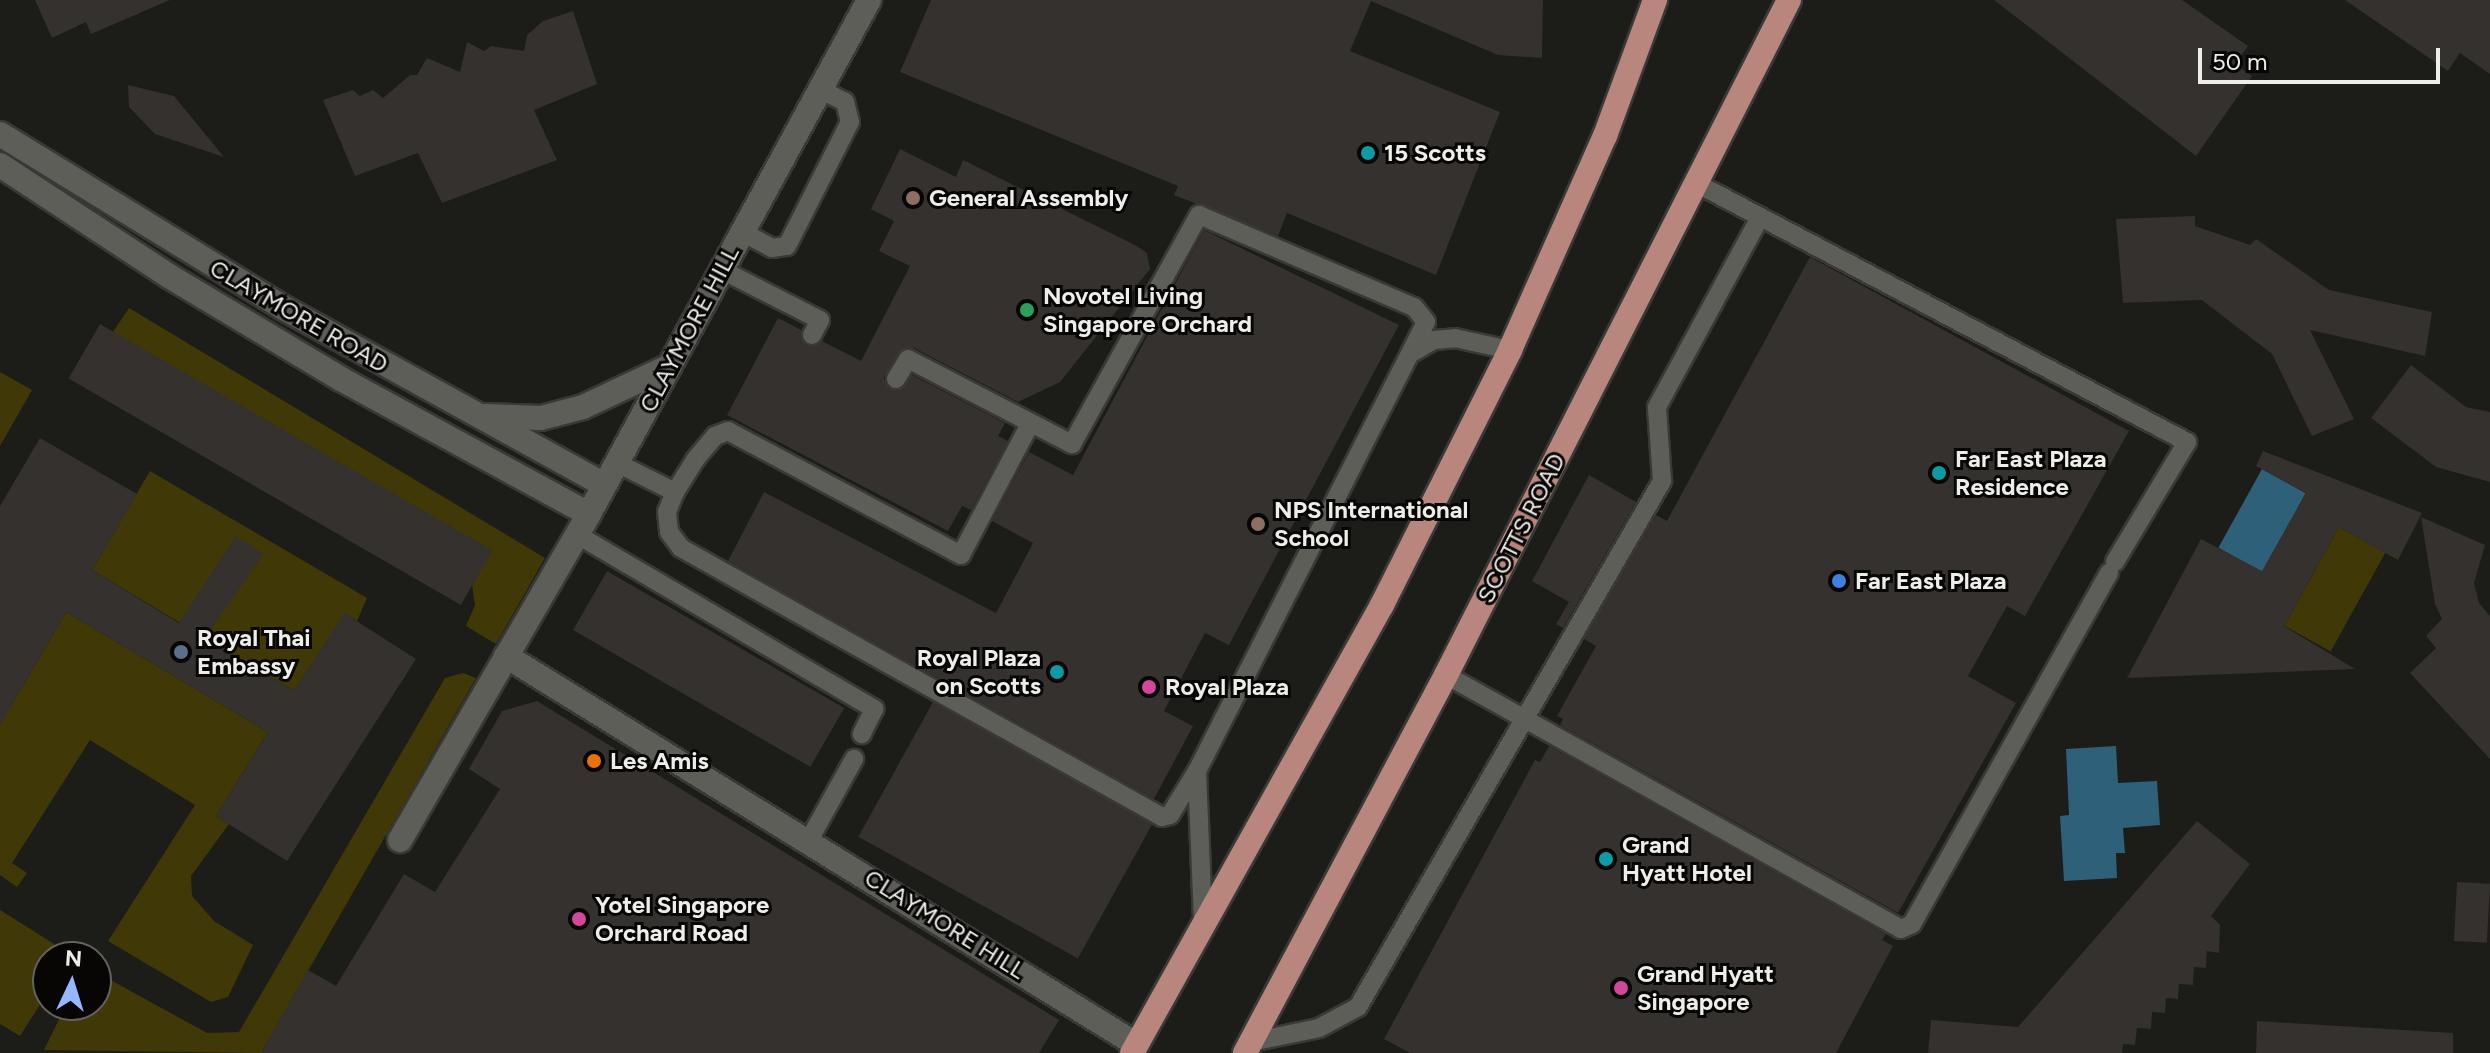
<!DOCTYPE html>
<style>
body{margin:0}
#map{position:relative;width:2490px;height:1053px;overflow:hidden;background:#1c1c18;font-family:Figtree,sans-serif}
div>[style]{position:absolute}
.green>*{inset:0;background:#413807;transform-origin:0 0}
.water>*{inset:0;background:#2e607a;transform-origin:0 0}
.building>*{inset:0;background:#34312e;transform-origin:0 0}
.roads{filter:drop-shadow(2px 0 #3a3937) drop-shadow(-2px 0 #3a3937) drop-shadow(0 2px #3a3937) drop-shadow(0 -2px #3a3937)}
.lane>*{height:18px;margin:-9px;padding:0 9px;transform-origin:9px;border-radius:9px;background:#5e5e59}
.street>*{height:24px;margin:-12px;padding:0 12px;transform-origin:12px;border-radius:12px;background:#5e5e59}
.primary>*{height:24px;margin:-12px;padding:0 12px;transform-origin:12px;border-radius:12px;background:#b8867d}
.dots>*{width:22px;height:22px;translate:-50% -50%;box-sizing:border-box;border:4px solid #070605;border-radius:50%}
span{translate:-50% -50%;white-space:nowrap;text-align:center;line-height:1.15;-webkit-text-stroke:6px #070605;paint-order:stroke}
.poi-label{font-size:24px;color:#ededea;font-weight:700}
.left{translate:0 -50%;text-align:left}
.right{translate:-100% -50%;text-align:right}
.street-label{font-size:24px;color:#ededea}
.north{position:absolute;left:32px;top:941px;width:80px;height:80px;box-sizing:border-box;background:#070605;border:2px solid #636261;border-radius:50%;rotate:4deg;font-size:22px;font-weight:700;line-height:32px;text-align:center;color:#ededea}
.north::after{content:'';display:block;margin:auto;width:28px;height:36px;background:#96b6fd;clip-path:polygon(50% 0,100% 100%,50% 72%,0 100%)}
.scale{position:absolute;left:2198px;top:48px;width:242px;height:36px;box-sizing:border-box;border:4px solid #ededea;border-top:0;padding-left:10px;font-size:24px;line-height:28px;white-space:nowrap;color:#ededea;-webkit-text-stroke:6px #070605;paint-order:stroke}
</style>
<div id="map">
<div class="green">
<div style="clip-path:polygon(129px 308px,545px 558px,496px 644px,466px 626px,475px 605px,468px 557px,109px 338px)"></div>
<div style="clip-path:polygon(0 372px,32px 390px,0 446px)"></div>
<div style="clip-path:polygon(150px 471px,367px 598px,357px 621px,345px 614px,294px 691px,92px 570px)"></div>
<div style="left:2339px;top:527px;width:53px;height:113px;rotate:29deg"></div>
<div style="clip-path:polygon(66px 612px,268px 732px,216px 816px,229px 824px,191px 876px,192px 896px,214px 921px,253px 945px,228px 997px,211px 1002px,108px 941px,195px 805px,90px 740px,12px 863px,27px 873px,17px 887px,0 875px,0 701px,11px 706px)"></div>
<div style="clip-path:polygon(463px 673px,476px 678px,261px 1053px,44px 1050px,66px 1005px,96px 1005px,96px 972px,207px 1033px,239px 1032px,445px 678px)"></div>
<div style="clip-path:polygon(0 910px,59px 947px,63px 957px,48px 957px,48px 992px,20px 1036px,0 1024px)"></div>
</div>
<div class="water">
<div style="left:2262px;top:469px;width:50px;height:90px;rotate:29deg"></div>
<div style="clip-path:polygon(2116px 746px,2118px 783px,2157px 781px,2160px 825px,2123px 828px,2125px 853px,2116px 853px,2117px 878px,2064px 881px,2060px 816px,2069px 815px,2066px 749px)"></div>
</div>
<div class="building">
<div style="clip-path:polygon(35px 0,170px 0,91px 34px,86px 22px,52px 38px)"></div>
<div style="clip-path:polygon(931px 0,1543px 0,1542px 58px,1498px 55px,1371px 1px,1350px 51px,1500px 112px,1436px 275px,1287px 213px,1278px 236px,1174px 195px,1178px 186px,900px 72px)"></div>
<div style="clip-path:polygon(1994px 0,2182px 0,2248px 46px,2235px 64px,2252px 76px,2196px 156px)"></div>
<div style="clip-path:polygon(2345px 0,2490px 0,2490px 74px,2460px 53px,2448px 71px)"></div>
<div style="clip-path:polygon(573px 11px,597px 84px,534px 110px,557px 160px,442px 203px,418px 153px,355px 176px,323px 100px,353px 90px,360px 96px,373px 90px,383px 98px,410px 75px,417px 75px,427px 58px,460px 72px,467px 42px,484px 51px,491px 46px,524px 51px,527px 35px,543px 21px)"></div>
<div style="clip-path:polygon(128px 85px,174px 96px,224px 157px,155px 134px,129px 107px)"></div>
<div style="clip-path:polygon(900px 149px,956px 177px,963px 160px,1135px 245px,1147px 253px,1150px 269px,1060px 382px,1018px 402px,914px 348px,898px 353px,884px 378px,889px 389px,902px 389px,912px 375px,1005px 423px,998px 436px,1008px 441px,971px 510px,962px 506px,948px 531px,727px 415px,778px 318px,801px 330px,807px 346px,822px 341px,861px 361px,910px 266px,879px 251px,894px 221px,871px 209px)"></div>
<div style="clip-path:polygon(2195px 216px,2195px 226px,2250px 245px,2256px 239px,2329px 290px,2432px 312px,2425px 356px,2310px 330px,2354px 419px,2312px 436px,2272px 354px,2202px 300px,2123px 303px,2116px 219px)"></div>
<div style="clip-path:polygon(1204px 230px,1399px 325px,1229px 645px,1205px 633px,1164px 711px,1193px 726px,1154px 799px,728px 561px,764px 492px,996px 613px,1033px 543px,992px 521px,1029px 452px,1073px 475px)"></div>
<div style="clip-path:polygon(1810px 257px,2129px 431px,2025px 616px,2007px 606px,1968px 676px,2016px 703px,1898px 913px,1560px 725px,1563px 719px,1557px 716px,1596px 646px,1584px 639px,1656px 515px,1667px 521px)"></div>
<div style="left:100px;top:324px;width:453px;height:63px;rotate:30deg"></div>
<div style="clip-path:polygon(2411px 365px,2466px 407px,2490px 412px,2490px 482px,2436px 467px,2371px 418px)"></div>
<div style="clip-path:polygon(40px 438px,137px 494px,92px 570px,179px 623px,236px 536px,263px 554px,205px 638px,294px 691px,344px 613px,416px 659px,287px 861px,216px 816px,268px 732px,66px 612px,0 725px,0 506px)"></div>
<div style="clip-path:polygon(2263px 451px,2422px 513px,2398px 560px,2339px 527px,2284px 626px,2355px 669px,2127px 678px,2201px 539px,2262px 571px,2306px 493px,2256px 466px)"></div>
<div style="clip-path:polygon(1589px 475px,1636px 502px,1563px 628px,1556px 624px,1569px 602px,1532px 581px)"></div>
<div style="clip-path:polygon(2421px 517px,2485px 545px,2474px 583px,2479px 603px,2490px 616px,2490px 759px,2410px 673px,2436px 648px,2426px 636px,2442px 619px,2435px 604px)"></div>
<div style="left:607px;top:571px;width:274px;height:68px;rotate:30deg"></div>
<div style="clip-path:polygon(537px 701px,1059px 1020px,1039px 1053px,261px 1053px,308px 970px,336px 986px,404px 874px,435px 892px,500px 789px,469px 769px,502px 711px)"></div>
<div style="left:933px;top:702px;width:251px;height:154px;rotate:29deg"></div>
<div style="clip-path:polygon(1549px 746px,1886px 934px,1882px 940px,1893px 946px,1836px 1053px,1410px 1053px,1384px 1039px,1535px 760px,1540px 762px)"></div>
<div style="clip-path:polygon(2197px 821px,2250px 864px,2211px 916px,2220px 925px,2219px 953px,2207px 951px,2206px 968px,2194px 967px,2193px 985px,2179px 984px,2178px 999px,2166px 998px,2165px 1013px,2152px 1012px,2151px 1029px,2137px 1028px,2135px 1045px,2123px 1044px,2122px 1053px,1928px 1053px,1931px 1020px,2018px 1027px)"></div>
<div style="left:2457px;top:882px;width:33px;height:59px;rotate:3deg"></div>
<div style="clip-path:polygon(2257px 1021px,2453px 1033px,2453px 1053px,2256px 1053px)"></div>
</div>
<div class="roads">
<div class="lane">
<div style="left:1696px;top:183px;width:555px;rotate:27.81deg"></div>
<div style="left:2187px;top:442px;width:140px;rotate:121deg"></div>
<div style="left:742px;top:232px;width:34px;rotate:28deg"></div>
<div style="left:772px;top:248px;width:15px;rotate:-8deg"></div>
<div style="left:787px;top:246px;width:139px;rotate:-63.1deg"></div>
<div style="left:850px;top:122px;width:21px;rotate:-104deg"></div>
<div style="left:845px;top:102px;width:28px;rotate:-153deg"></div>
<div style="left:722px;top:270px;width:110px;rotate:27deg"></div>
<div style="left:820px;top:320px;width:17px;rotate:118deg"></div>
<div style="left:1415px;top:351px;width:22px;rotate:-30deg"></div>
<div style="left:1434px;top:340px;width:21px;rotate:-5deg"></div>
<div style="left:1455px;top:338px;width:56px;rotate:12.3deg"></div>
<div style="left:896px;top:379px;width:23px;rotate:-59deg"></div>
<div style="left:908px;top:359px;width:185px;rotate:27.4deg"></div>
<div style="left:1072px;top:444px;width:262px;rotate:-61deg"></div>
<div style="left:1199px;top:215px;width:234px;rotate:23.2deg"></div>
<div style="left:1414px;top:307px;width:19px;rotate:51deg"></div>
<div style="left:1426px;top:322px;width:504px;rotate:117.02deg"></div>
<div style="left:1197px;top:771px;width:152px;rotate:87.7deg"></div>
<div style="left:1030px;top:424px;width:148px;rotate:117.8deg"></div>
<div style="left:961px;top:555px;width:264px;rotate:-152deg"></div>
<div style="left:728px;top:431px;width:14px;rotate:159deg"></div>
<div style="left:715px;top:436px;width:31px;rotate:130deg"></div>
<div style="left:695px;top:460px;width:38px;rotate:122deg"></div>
<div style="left:675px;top:492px;width:22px;rotate:112deg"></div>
<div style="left:667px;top:512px;width:20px;rotate:84deg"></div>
<div style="left:669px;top:532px;width:20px;rotate:53deg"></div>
<div style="left:681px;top:548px;width:551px;rotate:29.22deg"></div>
<div style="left:1162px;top:817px;width:8px;rotate:-14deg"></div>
<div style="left:1170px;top:815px;width:52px;rotate:-58.5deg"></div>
<div style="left:617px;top:463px;width:65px;rotate:26.6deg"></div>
<div style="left:576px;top:534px;width:346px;rotate:30.4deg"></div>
<div style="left:874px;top:709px;width:28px;rotate:116deg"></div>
<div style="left:1446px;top:675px;width:521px;rotate:29.17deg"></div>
<div style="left:1901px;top:929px;width:12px;rotate:-24deg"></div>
<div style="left:1912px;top:924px;width:403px;rotate:-60.7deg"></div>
<div style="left:809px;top:840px;width:93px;rotate:-60.9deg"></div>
<div style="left:1251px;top:1042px;width:69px;rotate:-11.6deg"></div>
<div style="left:1319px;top:1028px;width:44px;rotate:-28.3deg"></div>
<div style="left:1358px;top:1007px;width:608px;rotate:-59.97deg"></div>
<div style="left:1662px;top:481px;width:74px;rotate:-93.9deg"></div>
<div style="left:1657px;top:407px;width:216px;rotate:-61.5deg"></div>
</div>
<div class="street">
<div style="left:0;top:134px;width:333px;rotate:31.5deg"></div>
<div style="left:284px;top:308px;width:366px;rotate:28.9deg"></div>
<div style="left:0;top:165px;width:202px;rotate:33.3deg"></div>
<div style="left:169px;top:276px;width:200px;rotate:30.9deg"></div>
<div style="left:341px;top:379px;width:282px;rotate:28.6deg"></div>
<div style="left:485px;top:416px;width:56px;rotate:2deg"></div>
<div style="left:541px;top:418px;width:43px;rotate:-14.7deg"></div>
<div style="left:583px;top:407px;width:96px;rotate:-25.2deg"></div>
<div style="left:506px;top:656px;width:741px;rotate:31.65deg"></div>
<div style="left:400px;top:840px;width:377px;rotate:-59.9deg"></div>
<div style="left:589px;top:514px;width:585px;rotate:-61.42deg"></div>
</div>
<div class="primary">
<div style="left:1132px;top:1053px;width:513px;rotate:-60.84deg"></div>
<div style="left:1382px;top:605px;width:285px;rotate:-63.3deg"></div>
<div style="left:1510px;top:350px;width:234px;rotate:-66.1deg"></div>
<div style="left:1605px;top:136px;width:145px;rotate:-69.8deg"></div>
<div style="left:1245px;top:1053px;width:428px;rotate:-62deg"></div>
<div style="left:1446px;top:675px;width:757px;rotate:-63.06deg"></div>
</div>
</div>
<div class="dots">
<div style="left:1368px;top:153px;background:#0f9aa8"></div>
<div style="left:913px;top:198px;background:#8d6e63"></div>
<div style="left:1027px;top:310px;background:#2e9e5b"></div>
<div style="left:1939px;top:473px;background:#0f9aa8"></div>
<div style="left:1258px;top:524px;background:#8d6e63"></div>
<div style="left:1839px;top:581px;background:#3f7fe0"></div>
<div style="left:181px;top:652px;background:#5c6f8a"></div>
<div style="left:1057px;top:672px;background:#0f9aa8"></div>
<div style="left:1149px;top:687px;background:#d1479c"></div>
<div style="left:594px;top:761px;background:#e8710a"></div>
<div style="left:1606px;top:859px;background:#0f9aa8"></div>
<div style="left:579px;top:919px;background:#d1479c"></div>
<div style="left:1621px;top:988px;background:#d1479c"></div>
</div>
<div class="poi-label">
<span class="left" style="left:1384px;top:153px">15 Scotts</span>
<span class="left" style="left:929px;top:198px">General Assembly</span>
<span class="left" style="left:1043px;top:310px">Novotel Living<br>Singapore Orchard</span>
<span class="left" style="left:1955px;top:473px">Far East Plaza<br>Residence</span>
<span class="left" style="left:1274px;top:524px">NPS International<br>School</span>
<span class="left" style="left:1855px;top:581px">Far East Plaza</span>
<span class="left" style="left:197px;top:652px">Royal Thai<br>Embassy</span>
<span class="right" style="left:1041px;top:672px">Royal Plaza<br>on Scotts</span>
<span class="left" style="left:1165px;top:687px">Royal Plaza</span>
<span class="left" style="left:610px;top:761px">Les Amis</span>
<span class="left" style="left:1622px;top:859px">Grand<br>Hyatt Hotel</span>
<span class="left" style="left:595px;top:919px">Yotel Singapore<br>Orchard Road</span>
<span class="left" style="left:1637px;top:988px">Grand Hyatt<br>Singapore</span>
</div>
<div class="street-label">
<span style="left:299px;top:316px;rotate:30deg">CLAYMORE ROAD</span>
<span style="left:689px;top:329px;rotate:-62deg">CLAYMORE HILL</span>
<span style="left:1521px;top:528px;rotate:-63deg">SCOTTS ROAD</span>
<span style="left:945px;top:924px;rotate:32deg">CLAYMORE HILL</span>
</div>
<div class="north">N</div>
<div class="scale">50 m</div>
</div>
